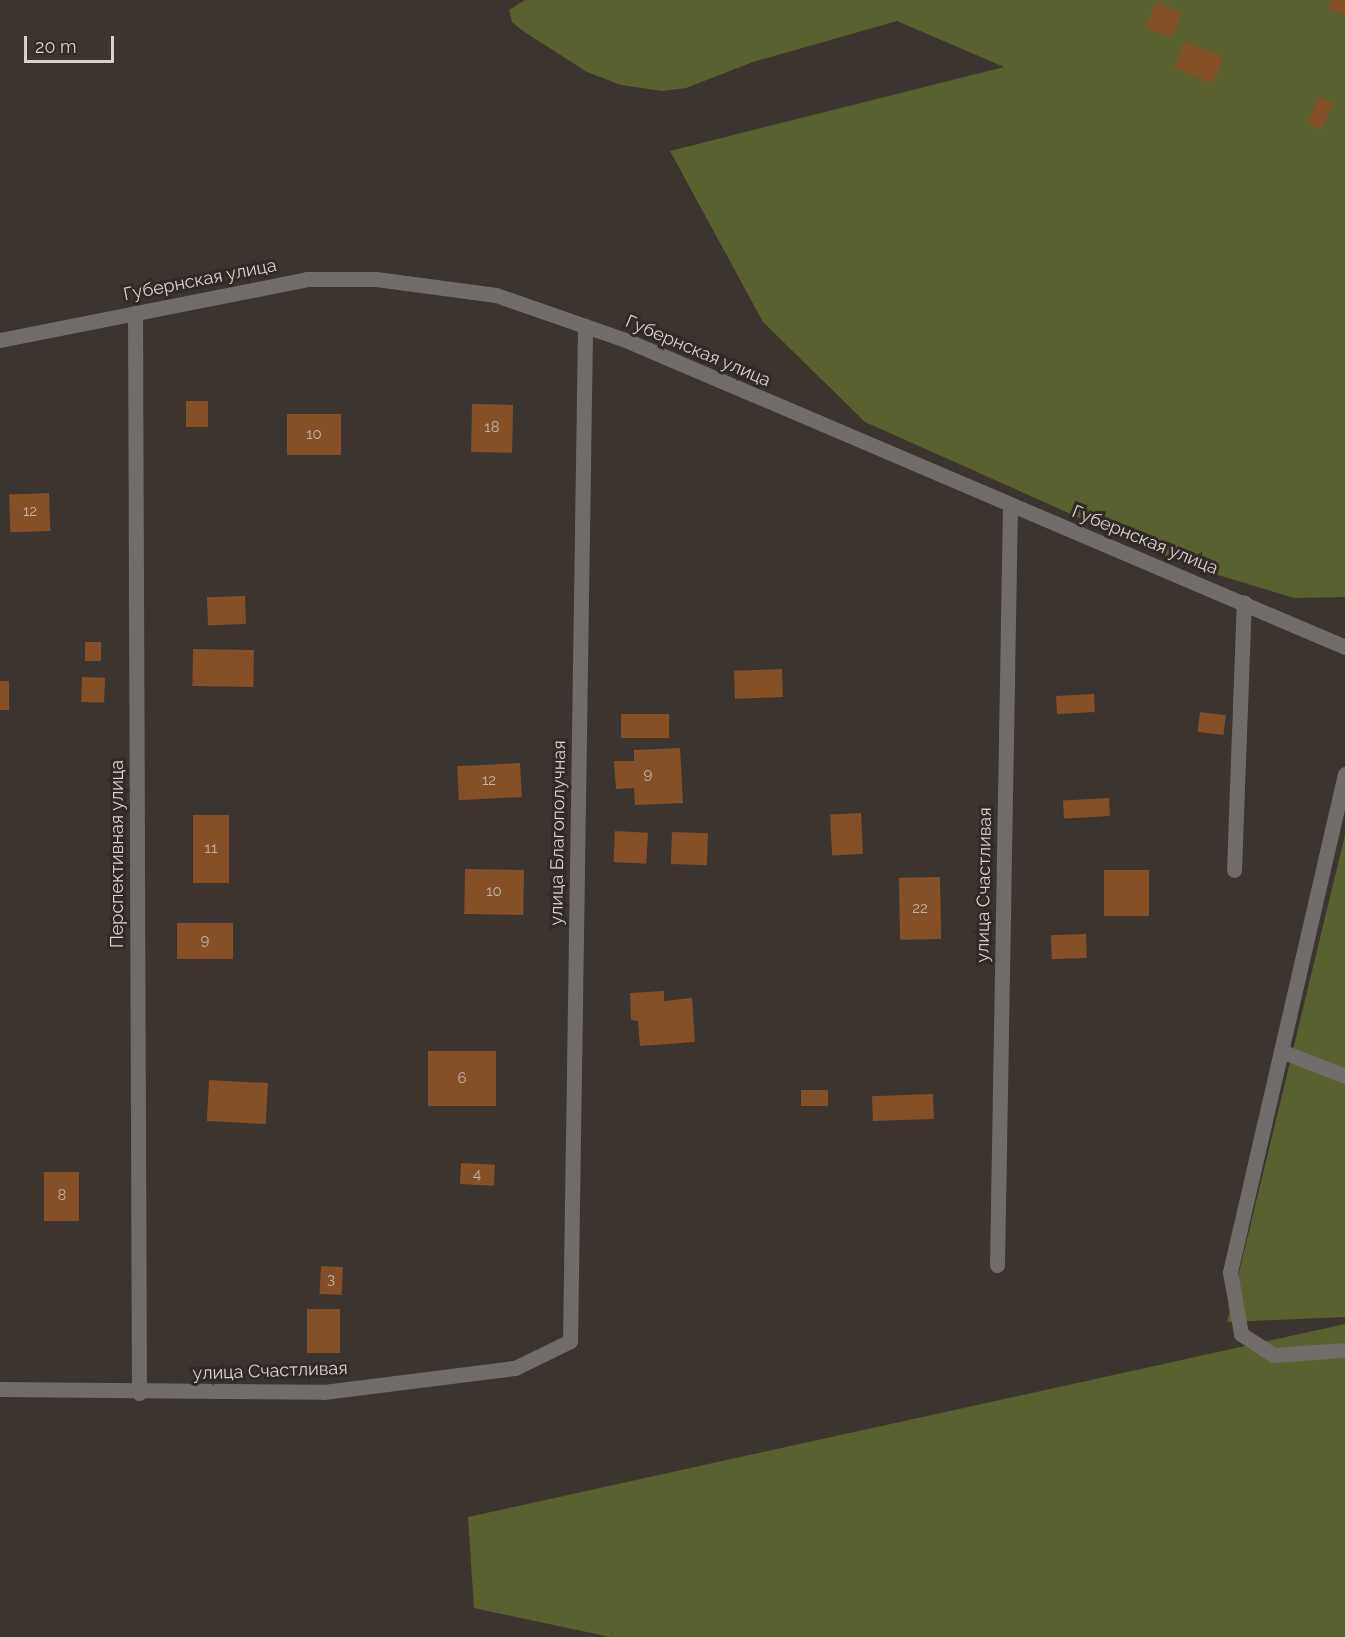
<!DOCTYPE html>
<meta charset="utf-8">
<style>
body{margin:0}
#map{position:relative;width:1345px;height:1637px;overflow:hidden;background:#3c342f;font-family:Raleway,sans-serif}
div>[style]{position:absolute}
.green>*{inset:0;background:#5b602f}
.building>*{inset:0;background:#855028;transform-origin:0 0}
.minor>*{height:15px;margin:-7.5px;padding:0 7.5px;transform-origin:7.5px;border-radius:7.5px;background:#716c6a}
span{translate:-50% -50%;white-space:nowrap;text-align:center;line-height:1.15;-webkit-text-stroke:6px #322a26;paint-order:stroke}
.number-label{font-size:15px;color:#c2b1a4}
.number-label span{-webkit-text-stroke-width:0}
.street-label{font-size:18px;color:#d6d1ce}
.scale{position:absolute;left:24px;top:36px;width:90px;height:27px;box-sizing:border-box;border:3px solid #d6d1ce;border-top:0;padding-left:8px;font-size:18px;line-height:21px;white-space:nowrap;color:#d6d1ce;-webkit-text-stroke:4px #322a26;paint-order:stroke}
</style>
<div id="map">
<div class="green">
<div style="clip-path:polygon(525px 0,1345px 0,1345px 597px,1294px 598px,1185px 565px,865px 422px,763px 322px,670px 151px,1004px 67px,897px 21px,753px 62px,686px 88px,662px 91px,621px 85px,587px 72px,523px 31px,512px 22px,509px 10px)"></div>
<div style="clip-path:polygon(1345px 835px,1345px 1317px,1227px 1322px)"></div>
<div style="clip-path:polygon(1345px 1324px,1345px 1637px,610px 1637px,474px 1608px,468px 1517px)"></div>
</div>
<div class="building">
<div style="clip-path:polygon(1331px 0,1345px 0,1345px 15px,1328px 9px)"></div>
<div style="left:1156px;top:2px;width:28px;height:27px;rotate:23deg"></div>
<div style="left:1185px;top:42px;width:41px;height:28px;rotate:22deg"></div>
<div style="left:1319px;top:97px;width:15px;height:29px;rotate:23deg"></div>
<div style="left:186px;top:401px;width:22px;height:26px"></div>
<div style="left:472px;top:404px;width:41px;height:48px;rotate:1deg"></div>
<div style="left:287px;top:414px;width:54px;height:41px"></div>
<div style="left:49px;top:493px;width:38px;height:40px;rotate:88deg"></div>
<div style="left:245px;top:596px;width:28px;height:38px;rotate:88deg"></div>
<div style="left:85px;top:642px;width:16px;height:19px"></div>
<div style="left:193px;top:649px;width:61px;height:37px;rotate:1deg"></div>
<div style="left:782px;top:669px;width:28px;height:48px;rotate:88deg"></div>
<div style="left:82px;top:677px;width:23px;height:25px;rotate:2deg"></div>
<div style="left:0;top:681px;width:9px;height:29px"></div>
<div style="left:1094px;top:694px;width:18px;height:38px;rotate:87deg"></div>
<div style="left:1200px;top:712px;width:26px;height:20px;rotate:7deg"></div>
<div style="left:621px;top:714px;width:48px;height:24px"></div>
<div style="clip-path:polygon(680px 748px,683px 803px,635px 805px,634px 788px,616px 789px,614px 761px,634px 761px,634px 750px)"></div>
<div style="left:520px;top:763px;width:34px;height:63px;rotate:87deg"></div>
<div style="left:1109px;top:798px;width:18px;height:46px;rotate:87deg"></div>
<div style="left:861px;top:813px;width:41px;height:31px;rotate:87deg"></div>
<div style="left:193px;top:815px;width:36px;height:68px"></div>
<div style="left:615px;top:831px;width:33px;height:31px;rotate:3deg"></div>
<div style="left:672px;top:832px;width:36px;height:32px;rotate:2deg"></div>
<div style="left:465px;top:869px;width:59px;height:45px;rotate:1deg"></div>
<div style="left:1149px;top:870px;width:46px;height:45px;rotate:90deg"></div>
<div style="left:940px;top:877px;width:62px;height:41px;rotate:89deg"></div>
<div style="left:233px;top:923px;width:36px;height:56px;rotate:90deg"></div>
<div style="left:1086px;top:934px;width:24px;height:35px;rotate:88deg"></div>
<div style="clip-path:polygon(664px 991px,664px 1001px,692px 998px,695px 1042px,640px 1046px,638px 1021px,631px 1020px,630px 993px)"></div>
<div style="left:428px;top:1051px;width:68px;height:55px"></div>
<div style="left:209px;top:1080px;width:59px;height:41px;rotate:3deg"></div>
<div style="left:801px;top:1090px;width:27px;height:16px"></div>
<div style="left:933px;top:1094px;width:25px;height:61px;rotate:88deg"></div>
<div style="left:461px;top:1163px;width:34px;height:21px;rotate:3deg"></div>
<div style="left:44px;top:1172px;width:35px;height:49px"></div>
<div style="left:321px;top:1266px;width:22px;height:28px;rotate:3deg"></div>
<div style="left:307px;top:1309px;width:33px;height:44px"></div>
</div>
<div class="minor">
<div style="left:135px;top:313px;width:1080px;rotate:89.79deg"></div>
<div style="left:0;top:340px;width:313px;rotate:-11.2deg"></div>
<div style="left:307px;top:279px;width:69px"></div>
<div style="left:376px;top:279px;width:121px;rotate:7.6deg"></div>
<div style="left:496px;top:295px;width:140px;rotate:19.2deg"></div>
<div style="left:628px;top:341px;width:780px;rotate:23.11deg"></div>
<div style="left:1345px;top:774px;width:511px;rotate:103deg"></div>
<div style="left:1230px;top:1272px;width:63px;rotate:79.9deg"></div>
<div style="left:1241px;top:1334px;width:38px;rotate:33deg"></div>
<div style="left:1273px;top:1355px;width:72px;rotate:-4deg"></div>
<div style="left:1234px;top:870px;width:268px;rotate:-87.9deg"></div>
<div style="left:1281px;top:1051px;width:69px;rotate:21.3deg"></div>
<div style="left:997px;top:1265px;width:759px;rotate:-89.02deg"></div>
<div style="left:0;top:1389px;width:324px;rotate:0.5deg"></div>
<div style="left:324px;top:1392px;width:193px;rotate:-7.2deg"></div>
<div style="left:515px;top:1368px;width:61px;rotate:-26.1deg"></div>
<div style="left:570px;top:1341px;width:1015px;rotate:-89.15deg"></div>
</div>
<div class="number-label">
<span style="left:492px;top:428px">18</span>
<span style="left:314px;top:435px">10</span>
<span style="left:30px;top:512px">12</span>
<span style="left:648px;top:775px">9</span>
<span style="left:489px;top:781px">12</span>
<span style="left:211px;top:849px">11</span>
<span style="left:494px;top:892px">10</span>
<span style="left:920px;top:909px">22</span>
<span style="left:205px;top:941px">9</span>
<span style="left:462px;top:1079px">6</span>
<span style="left:477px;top:1175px">4</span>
<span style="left:62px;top:1196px">8</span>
<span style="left:331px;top:1280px">3</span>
</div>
<div class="street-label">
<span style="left:200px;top:280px;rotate:-11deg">Губернская улица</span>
<span style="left:698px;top:351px;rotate:23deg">Губернская улица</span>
<span style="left:1145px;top:540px;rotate:22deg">Губернская улица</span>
<span style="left:558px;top:833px;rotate:-89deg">улица Благополучная</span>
<span style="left:117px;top:854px;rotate:-90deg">Перспективная улица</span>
<span style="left:984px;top:885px;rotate:-89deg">улица Счастливая</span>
<span style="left:270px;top:1371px;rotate:-2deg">улица Счастливая</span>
</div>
<div class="scale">20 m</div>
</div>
